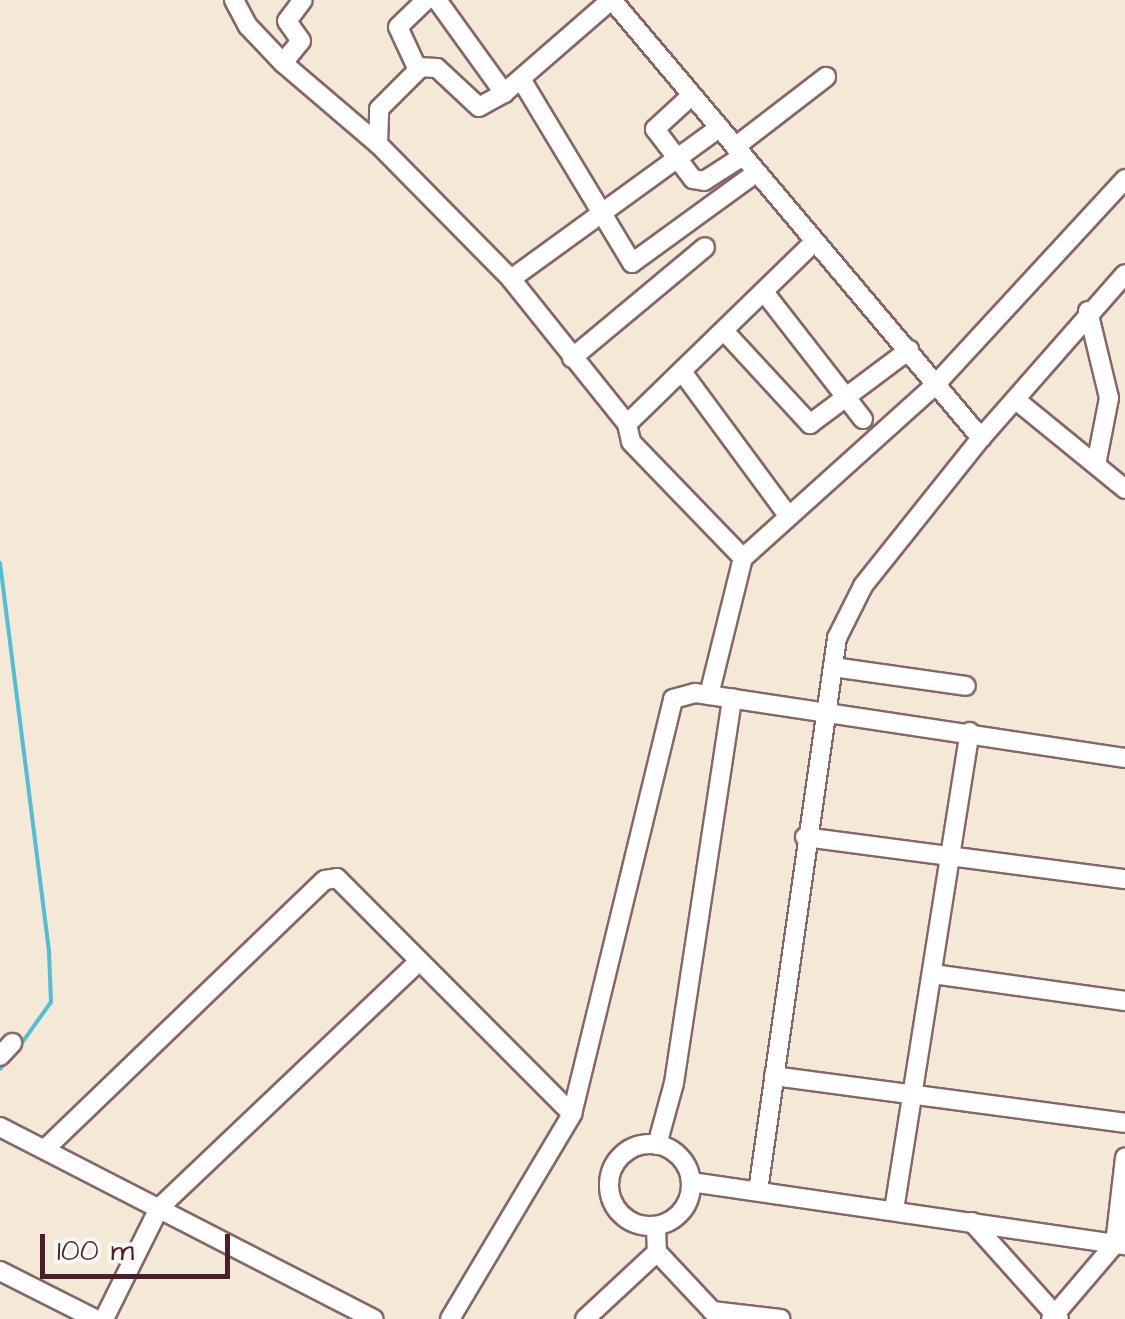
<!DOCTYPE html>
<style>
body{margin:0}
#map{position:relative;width:1125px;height:1319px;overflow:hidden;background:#f4e9d6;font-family:"Architects Daughter",sans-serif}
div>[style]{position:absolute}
.stream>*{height:4px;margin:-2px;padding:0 2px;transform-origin:2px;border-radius:2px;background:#55bcd3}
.roads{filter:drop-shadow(2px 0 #866667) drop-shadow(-2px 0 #866667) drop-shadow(0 2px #866667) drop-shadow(0 -2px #866667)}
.minor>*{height:18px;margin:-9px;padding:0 9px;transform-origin:9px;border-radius:9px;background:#fff}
.minor>.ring{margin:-9px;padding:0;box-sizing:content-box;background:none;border:18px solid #fff;border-radius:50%}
span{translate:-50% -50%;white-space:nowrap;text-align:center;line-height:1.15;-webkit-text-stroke:10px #f6f6f2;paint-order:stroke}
.scale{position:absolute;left:40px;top:1234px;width:190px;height:45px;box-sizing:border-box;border:5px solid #4a1f2b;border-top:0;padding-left:12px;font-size:30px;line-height:35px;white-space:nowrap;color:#4a1f2b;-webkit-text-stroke:8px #f6f6f2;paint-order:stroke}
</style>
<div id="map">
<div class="stream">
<div style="left:0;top:563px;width:392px;rotate:82.8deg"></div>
<div style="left:49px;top:952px;width:50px;rotate:87.7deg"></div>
<div style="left:51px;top:1002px;width:60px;rotate:125.5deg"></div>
<div style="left:0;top:1069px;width:15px;rotate:-48deg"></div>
</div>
<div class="roads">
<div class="minor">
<div style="left:234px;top:0;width:30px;rotate:62deg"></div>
<div style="left:248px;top:26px;width:51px;rotate:46.6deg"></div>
<div style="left:283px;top:63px;width:125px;rotate:40.5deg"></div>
<div style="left:378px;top:144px;width:190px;rotate:45.4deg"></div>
<div style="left:511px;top:279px;width:186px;rotate:51.3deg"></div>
<div style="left:627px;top:424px;width:18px;rotate:77deg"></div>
<div style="left:631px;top:442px;width:161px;rotate:46deg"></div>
<div style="left:437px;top:0;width:115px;rotate:54.2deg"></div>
<div style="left:504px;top:93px;width:142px;rotate:-41deg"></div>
<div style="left:612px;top:0;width:573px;rotate:49.89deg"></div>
<div style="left:981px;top:438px;width:189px;rotate:128.6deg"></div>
<div style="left:863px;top:586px;width:58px;rotate:116.6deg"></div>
<div style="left:837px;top:638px;width:559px;rotate:98.13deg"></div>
<div style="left:283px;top:63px;width:28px;rotate:-51deg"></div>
<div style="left:301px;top:41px;width:24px;rotate:-125deg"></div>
<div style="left:287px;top:21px;width:26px;rotate:-53deg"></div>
<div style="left:418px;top:67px;width:19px;rotate:3deg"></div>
<div style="left:437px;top:68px;width:57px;rotate:42.9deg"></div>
<div style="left:479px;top:107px;width:29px;rotate:-29deg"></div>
<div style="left:521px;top:79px;width:215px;rotate:58.9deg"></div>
<div style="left:632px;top:263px;width:153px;rotate:-36deg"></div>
<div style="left:691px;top:96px;width:49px;rotate:137.5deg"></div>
<div style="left:655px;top:129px;width:63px;rotate:52.8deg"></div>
<div style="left:693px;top:179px;width:11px;rotate:10deg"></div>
<div style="left:704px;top:181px;width:46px;rotate:-32.7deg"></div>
<div style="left:378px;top:144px;width:35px;rotate:-88deg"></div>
<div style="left:379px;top:109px;width:55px;rotate:-45deg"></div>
<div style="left:418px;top:70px;width:47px;rotate:-114.9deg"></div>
<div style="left:398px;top:27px;width:39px;rotate:-44deg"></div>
<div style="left:735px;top:147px;width:115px;rotate:-37.6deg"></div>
<div style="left:511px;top:279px;width:258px;rotate:-36deg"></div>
<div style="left:764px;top:292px;width:161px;rotate:52.1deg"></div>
<div style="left:1088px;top:311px;width:89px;rotate:76.4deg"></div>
<div style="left:1109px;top:398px;width:68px;rotate:101deg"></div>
<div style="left:726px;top:333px;width:124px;rotate:47.3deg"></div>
<div style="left:810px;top:424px;width:124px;rotate:-36.8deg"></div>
<div style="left:572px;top:358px;width:173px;rotate:-39.8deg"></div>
<div style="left:683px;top:373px;width:175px;rotate:53.6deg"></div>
<div style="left:1016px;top:400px;width:141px;rotate:39.2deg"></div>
<div style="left:627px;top:424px;width:261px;rotate:-44.2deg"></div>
<div style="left:981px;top:438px;width:218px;rotate:-48.7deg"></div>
<div style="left:833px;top:667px;width:134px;rotate:8.1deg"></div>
<div style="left:709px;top:695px;width:141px;rotate:-76.1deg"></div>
<div style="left:743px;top:558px;width:260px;rotate:-42deg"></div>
<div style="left:936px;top:384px;width:279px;rotate:-47.3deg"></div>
<div style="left:805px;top:837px;width:323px;rotate:7.5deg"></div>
<div style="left:933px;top:974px;width:194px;rotate:8deg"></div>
<div style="left:0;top:1056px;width:18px;rotate:-47deg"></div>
<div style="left:774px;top:1076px;width:354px;rotate:7.6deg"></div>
<div style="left:0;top:1127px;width:420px;rotate:27.2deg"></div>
<div class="ring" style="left:609px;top:1144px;width:64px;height:64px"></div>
<div style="left:657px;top:1145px;width:64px;rotate:-74.7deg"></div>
<div style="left:674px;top:1083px;width:389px;rotate:-81.4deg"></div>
<div style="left:45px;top:1149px;width:388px;rotate:-43.9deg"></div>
<div style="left:325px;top:880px;width:12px;rotate:-9deg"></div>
<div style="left:337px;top:878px;width:333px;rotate:45.1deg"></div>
<div style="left:691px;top:1182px;width:439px;rotate:8.3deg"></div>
<div style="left:894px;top:1210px;width:484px;rotate:-81deg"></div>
<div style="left:972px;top:1222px;width:130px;rotate:48.1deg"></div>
<div style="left:656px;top:1226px;width:26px;rotate:88deg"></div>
<div style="left:657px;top:1252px;width:92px;rotate:46.8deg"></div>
<div style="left:0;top:1271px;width:106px;rotate:26.8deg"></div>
<div style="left:712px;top:1311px;width:69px;rotate:6.6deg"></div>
<div style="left:104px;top:1319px;width:124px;rotate:-63.6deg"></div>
<div style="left:159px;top:1208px;width:359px;rotate:-43.5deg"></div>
<div style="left:450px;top:1319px;width:239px;rotate:-59.2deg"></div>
<div style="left:572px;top:1114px;width:427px;rotate:-76.3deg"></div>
<div style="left:673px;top:699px;width:23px;rotate:-15deg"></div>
<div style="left:695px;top:693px;width:435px;rotate:8.6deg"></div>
<div style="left:585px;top:1319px;width:98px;rotate:-42.9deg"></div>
<div style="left:1051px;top:1319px;width:99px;rotate:-49.5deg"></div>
<div style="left:1115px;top:1244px;width:87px;rotate:-83.4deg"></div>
</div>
</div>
<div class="scale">100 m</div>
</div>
